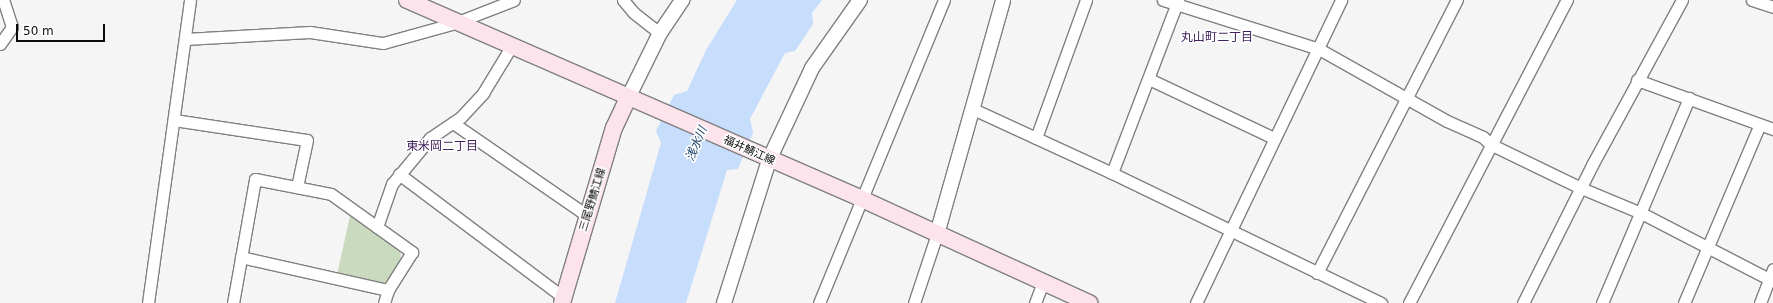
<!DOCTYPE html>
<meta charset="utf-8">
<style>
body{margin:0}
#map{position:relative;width:1773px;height:303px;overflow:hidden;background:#f5f5f6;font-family:"DejaVu Sans","Noto Sans JP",sans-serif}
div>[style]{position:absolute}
.green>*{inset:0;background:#cadabe}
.water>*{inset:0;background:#c6ddfb}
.roads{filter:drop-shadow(1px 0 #808081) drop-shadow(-1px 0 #808081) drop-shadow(0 1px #808081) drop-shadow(0 -1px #808081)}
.minor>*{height:11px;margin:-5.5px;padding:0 5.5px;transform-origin:5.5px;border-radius:5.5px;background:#fff}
.tertiary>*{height:14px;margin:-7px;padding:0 7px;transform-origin:7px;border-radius:7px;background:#fff}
.secondary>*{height:16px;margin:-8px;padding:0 8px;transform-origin:8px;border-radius:8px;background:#fce3ec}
span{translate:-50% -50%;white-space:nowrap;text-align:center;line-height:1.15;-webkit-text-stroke:3px #fff;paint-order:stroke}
.street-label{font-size:11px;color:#0b0b0c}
.neighbourhood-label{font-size:12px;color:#41235c}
.water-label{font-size:12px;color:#274870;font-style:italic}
.scale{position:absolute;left:16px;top:24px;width:89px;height:18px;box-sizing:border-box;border:2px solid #0b0b0c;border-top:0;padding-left:5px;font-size:12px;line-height:14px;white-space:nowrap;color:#0b0b0c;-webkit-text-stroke:3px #fff;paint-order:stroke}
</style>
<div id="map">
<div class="green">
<div style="clip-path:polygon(350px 216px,400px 250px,401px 259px,386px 283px,375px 285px,337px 275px)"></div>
</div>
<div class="water">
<div style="clip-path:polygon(737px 0,822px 0,812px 13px,813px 24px,795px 51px,785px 53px,750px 119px,753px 133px,738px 169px,727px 170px,686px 303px,615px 303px,661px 143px,656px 131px,674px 95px,687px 91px,706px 50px)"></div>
</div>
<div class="roads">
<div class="minor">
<div style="left:623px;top:0;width:17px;rotate:50deg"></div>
<div style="left:634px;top:13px;width:33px;rotate:38deg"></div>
<div style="left:1163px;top:0;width:164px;rotate:17.4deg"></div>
<div style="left:1319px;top:49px;width:147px;rotate:29.4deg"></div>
<div style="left:1447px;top:121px;width:39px;rotate:24deg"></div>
<div style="left:1483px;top:137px;width:10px;rotate:45deg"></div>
<div style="left:1490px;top:144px;width:101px;rotate:25.8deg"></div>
<div style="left:1581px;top:188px;width:65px;rotate:22.6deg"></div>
<div style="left:1641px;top:213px;width:148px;rotate:27.3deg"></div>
<div style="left:1752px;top:0;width:22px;rotate:18deg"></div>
<div style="left:185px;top:39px;width:125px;rotate:-3.2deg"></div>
<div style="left:310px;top:32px;width:74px;rotate:8.6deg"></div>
<div style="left:383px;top:43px;width:75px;rotate:-15.5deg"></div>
<div style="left:455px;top:23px;width:63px;rotate:-21.3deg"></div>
<div style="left:0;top:44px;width:21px;rotate:-55deg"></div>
<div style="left:12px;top:27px;width:28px;rotate:-108deg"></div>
<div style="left:1149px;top:79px;width:138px;rotate:25.3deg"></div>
<div style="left:1637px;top:80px;width:145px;rotate:19.8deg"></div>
<div style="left:973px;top:109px;width:153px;rotate:24.7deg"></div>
<div style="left:1112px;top:173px;width:299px;rotate:25.8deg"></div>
<div style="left:174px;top:120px;width:134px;rotate:8.6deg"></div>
<div style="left:307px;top:140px;width:48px;rotate:102deg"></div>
<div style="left:453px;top:123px;width:164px;rotate:34.6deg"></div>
<div style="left:1036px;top:138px;width:147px;rotate:-70.1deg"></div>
<div style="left:1112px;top:173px;width:185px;rotate:-69.1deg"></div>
<div style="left:399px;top:174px;width:206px;rotate:36.9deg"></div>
<div style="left:377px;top:227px;width:46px;rotate:-70.8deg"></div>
<div style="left:392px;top:184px;width:60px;rotate:-50.4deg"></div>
<div style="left:430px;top:138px;width:37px;rotate:-34deg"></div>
<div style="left:461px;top:117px;width:33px;rotate:-47deg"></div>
<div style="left:483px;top:93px;width:54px;rotate:-58.7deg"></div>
<div style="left:241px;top:257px;width:151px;rotate:12.7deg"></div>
<div style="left:1317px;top:273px;width:307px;rotate:-62.9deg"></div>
<div style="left:148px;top:303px;width:306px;rotate:-82.1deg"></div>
<div style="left:233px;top:303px;width:126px;rotate:-79.9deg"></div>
<div style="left:255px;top:179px;width:77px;rotate:11.2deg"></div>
<div style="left:331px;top:194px;width:100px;rotate:35.6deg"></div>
<div style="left:412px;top:252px;width:45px;rotate:122.3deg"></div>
<div style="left:388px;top:290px;width:14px;rotate:107deg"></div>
<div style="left:819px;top:303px;width:328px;rotate:-67.6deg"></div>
<div style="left:914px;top:303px;width:73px;rotate:-71.6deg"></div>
<div style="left:1035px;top:303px;width:22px;rotate:-69deg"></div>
<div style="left:1196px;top:303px;width:336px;rotate:-64.4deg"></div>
<div style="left:1409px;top:303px;width:342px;rotate:-62.5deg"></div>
<div style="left:1523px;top:303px;width:154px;rotate:-63.4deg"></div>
<div style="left:1592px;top:165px;width:188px;rotate:-61.4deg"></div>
<div style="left:1602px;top:303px;width:223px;rotate:-67deg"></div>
<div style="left:1684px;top:303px;width:194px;rotate:-67deg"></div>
<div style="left:1760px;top:303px;width:36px;rotate:-69deg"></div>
</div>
<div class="tertiary">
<div style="left:628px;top:98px;width:72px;rotate:-63.8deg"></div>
<div style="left:660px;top:33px;width:40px;rotate:-56deg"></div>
<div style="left:937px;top:234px;width:243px;rotate:-74.2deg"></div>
<div style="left:724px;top:303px;width:150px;rotate:-72.5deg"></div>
<div style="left:769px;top:160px;width:102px;rotate:-64.9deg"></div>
<div style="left:812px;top:68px;width:83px;rotate:-54.8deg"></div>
</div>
<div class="secondary">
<div style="left:407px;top:0;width:497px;rotate:23.6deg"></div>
<div style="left:862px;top:199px;width:250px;rotate:24.6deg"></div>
<div style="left:562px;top:303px;width:183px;rotate:-73.5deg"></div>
<div style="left:614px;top:128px;width:33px;rotate:-65deg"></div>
</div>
</div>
<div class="street-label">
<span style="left:749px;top:151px;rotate:24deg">福井鯖江線</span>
<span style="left:593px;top:200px;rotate:-73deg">三尾野鯖江線</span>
</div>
<div class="neighbourhood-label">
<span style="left:1217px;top:38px">丸山町二丁目</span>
<span style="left:442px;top:147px">東米岡二丁目</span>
</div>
<div class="water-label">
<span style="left:697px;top:144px;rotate:-67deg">浅水川</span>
</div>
<div class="scale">50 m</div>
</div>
